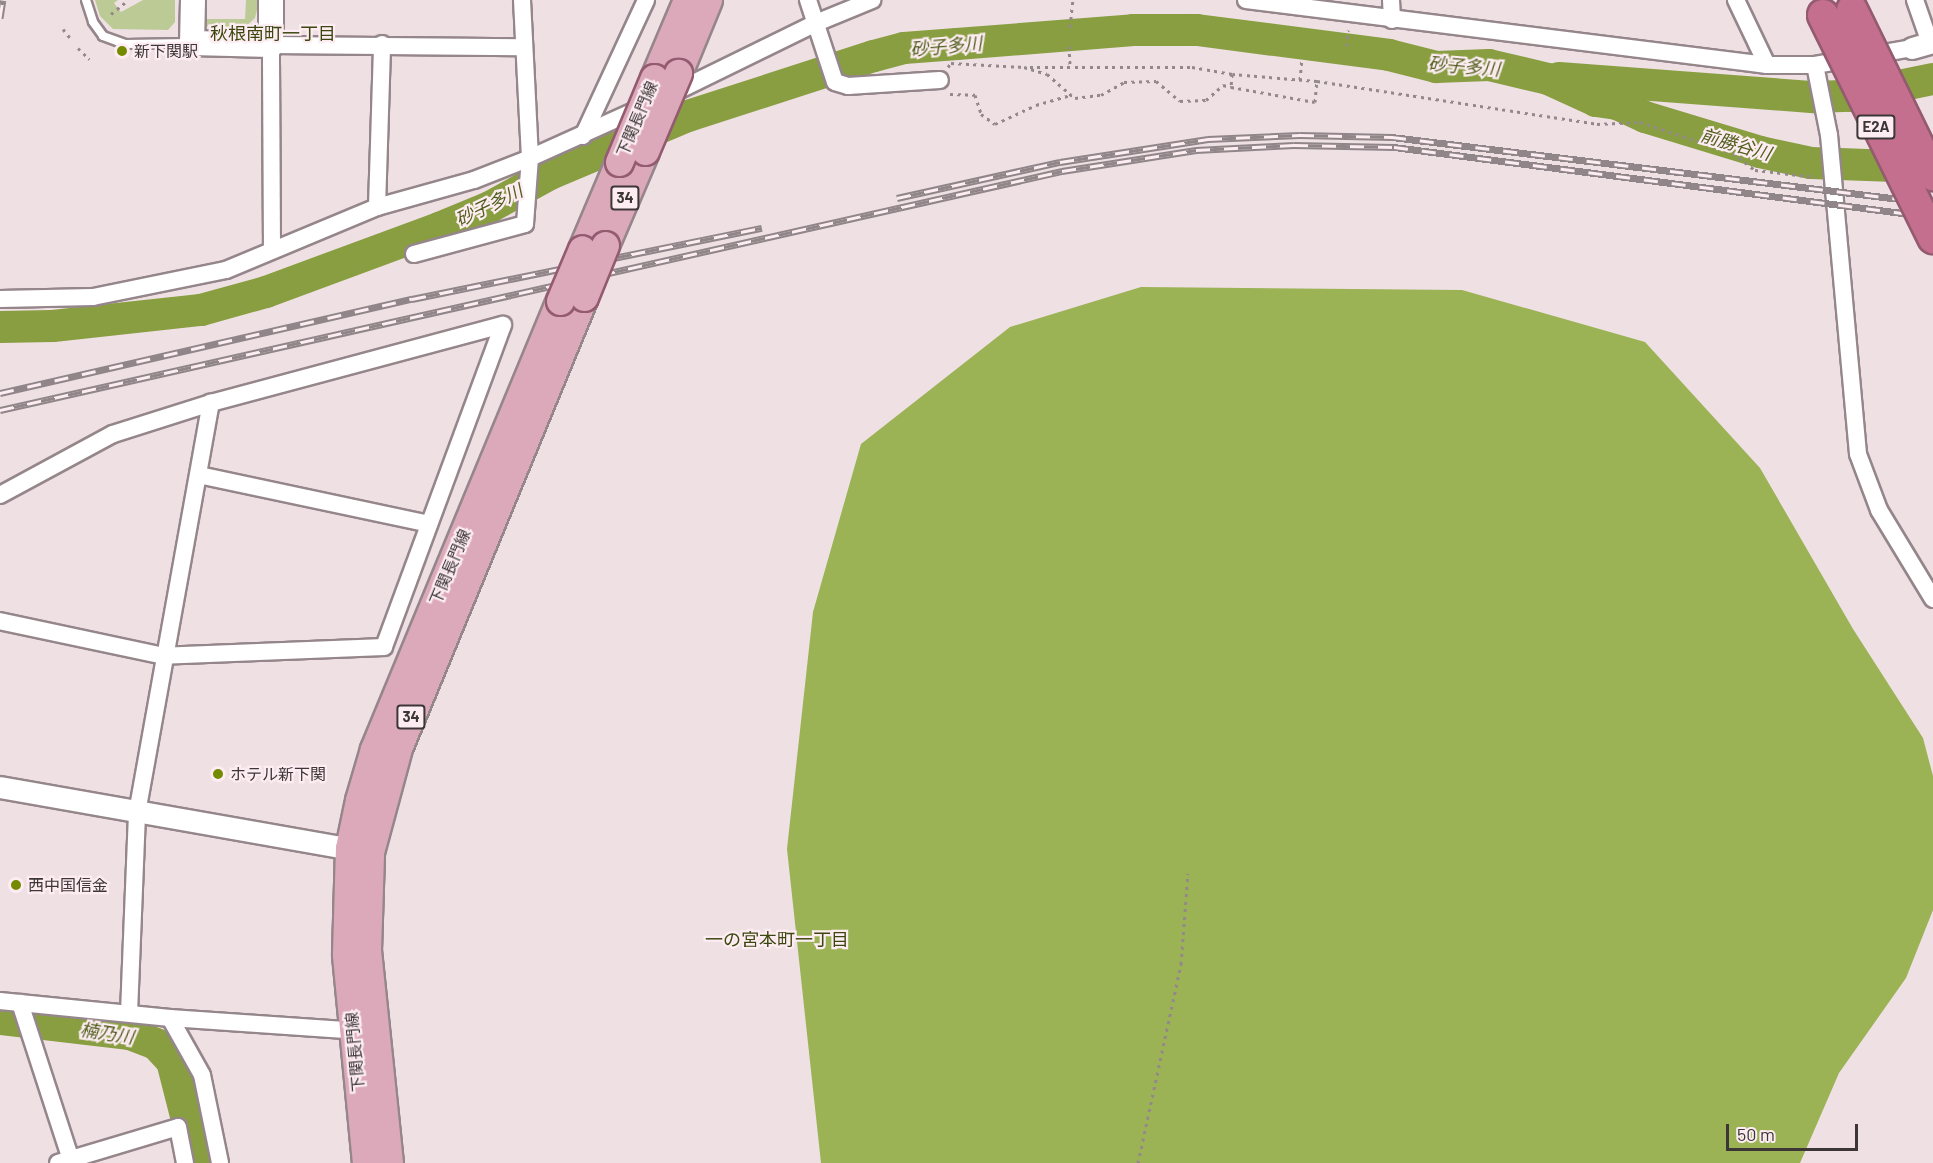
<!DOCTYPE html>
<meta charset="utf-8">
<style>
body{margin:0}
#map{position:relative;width:1933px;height:1163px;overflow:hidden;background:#efe0e4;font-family:Barlow,"Noto Sans JP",sans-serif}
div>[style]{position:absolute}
.green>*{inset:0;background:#bccb96}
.forest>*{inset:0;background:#9bb255}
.river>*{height:32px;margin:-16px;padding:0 16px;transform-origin:16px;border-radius:16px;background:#889e40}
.path>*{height:3px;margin-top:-1.5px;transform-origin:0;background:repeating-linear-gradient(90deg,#93898b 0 3px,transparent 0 7.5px)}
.roads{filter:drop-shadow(2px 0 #95868b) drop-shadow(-2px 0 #95868b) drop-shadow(0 2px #95868b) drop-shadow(0 -2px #95868b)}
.service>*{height:8px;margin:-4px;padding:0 4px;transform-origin:4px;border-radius:4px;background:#fff}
.minor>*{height:16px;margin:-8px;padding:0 8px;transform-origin:8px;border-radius:8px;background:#fff}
.tertiary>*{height:21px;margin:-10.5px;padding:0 10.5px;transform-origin:10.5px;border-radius:10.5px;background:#fff}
.secondary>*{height:24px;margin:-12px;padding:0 12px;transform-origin:12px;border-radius:12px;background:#fff}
.primary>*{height:27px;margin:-13.5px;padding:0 13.5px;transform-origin:13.5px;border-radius:13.5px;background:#dca9bb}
.rail>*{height:7px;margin-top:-3.5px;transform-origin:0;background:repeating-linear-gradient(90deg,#fdedf2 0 14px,#908689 0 28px);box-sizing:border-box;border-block:2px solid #908689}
.bridges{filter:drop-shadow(2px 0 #945b70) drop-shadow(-2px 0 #945b70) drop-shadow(0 2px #945b70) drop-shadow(0 -2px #945b70)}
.primary-bridge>*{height:27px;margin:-13.5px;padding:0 13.5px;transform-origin:13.5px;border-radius:13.5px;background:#dca9bb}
.motorway-bridge>*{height:30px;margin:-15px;padding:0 15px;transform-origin:15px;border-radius:15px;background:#c46f8e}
.dots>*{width:16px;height:16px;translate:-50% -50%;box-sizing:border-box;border:3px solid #fdedf2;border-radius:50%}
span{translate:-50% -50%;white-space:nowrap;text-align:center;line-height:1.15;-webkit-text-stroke:4.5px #fdedf2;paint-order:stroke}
.shield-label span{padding:2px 4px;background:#fdedf2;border:2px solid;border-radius:4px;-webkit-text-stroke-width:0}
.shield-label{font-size:15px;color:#3c3637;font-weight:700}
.poi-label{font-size:16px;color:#3c3637}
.left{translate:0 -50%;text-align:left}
.street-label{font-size:16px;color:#3c3637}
.neighbourhood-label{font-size:18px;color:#3b470e}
.water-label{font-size:18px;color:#505e1c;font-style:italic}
.scale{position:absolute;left:1726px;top:1124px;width:132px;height:27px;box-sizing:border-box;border:3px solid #3c3637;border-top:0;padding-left:8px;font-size:18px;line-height:21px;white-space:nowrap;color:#3c3637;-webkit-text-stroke:4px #fdedf2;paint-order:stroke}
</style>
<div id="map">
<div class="green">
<div style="clip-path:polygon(95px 0,118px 0,114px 3px,121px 12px,143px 0,175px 0,175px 22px,168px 30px,113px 29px,100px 16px)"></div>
<div style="clip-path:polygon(246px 0,257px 0,257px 10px,255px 18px,244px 28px,202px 26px,200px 19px,245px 19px)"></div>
</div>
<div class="forest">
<div style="clip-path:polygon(1141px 287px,1462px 290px,1645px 342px,1760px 468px,1853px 629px,1923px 738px,1933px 776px,1933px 910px,1906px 978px,1839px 1073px,1800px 1163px,821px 1163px,787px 849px,813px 612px,861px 444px,1010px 327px)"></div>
</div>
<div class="river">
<div style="left:1559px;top:78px;width:256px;rotate:4.3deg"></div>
<div style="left:1814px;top:97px;width:36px;rotate:-2deg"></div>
<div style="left:1850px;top:96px;width:85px;rotate:-11.6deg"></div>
<div style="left:0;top:327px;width:53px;rotate:-1.1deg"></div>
<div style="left:53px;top:326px;width:149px;rotate:-6.2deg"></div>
<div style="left:201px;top:310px;width:67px;rotate:-15.5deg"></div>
<div style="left:266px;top:292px;width:184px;rotate:-20.3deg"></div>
<div style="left:439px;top:228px;width:55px;rotate:-22.4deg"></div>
<div style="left:490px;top:207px;width:68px;rotate:-28.8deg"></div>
<div style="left:550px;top:174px;width:150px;rotate:-22.8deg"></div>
<div style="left:688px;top:116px;width:195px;rotate:-17.9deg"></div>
<div style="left:874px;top:56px;width:31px;rotate:-15deg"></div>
<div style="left:904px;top:48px;width:53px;rotate:-4.3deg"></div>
<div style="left:957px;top:44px;width:177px;rotate:-4.5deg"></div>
<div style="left:1133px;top:30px;width:64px"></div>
<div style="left:1197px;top:30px;width:194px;rotate:7.4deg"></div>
<div style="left:1389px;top:55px;width:49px;rotate:14.3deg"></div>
<div style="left:1436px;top:67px;width:53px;rotate:-2.2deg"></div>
<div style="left:1489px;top:65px;width:61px;rotate:13.3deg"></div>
<div style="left:1548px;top:79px;width:53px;rotate:24.6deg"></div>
<div style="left:1596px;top:101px;width:21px;rotate:8deg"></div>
<div style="left:1617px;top:104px;width:31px;rotate:25deg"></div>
<div style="left:1645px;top:117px;width:120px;rotate:16.9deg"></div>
<div style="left:1760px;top:152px;width:52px;rotate:12.2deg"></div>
<div style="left:1811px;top:163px;width:112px;rotate:2deg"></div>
<div style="left:0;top:1019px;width:131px;rotate:6.6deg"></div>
<div style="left:130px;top:1034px;width:28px;rotate:21deg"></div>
<div style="left:156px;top:1044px;width:23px;rotate:47deg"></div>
<div style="left:172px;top:1061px;width:105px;rotate:75.7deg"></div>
</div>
<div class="path">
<div style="left:111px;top:14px;width:22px;rotate:-39deg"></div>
<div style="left:1070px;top:27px;width:27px;rotate:-84deg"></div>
<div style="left:63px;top:29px;width:13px;rotate:51deg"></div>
<div style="left:1069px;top:46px;width:21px;rotate:87deg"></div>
<div style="left:1347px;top:46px;width:16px;rotate:-86deg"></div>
<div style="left:78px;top:48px;width:16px;rotate:45deg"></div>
<div style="left:948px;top:67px;width:5px;rotate:-53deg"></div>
<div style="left:951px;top:63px;width:73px;rotate:3.1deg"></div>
<div style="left:1024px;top:67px;width:24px;rotate:17deg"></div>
<div style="left:1047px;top:74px;width:37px;rotate:41deg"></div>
<div style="left:1075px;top:98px;width:26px;rotate:-7deg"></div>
<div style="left:1101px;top:95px;width:26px;rotate:-29deg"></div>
<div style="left:1124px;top:82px;width:32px;rotate:-2deg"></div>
<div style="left:1156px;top:81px;width:31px;rotate:40deg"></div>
<div style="left:1180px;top:101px;width:26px;rotate:-2deg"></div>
<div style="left:1206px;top:100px;width:23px;rotate:-41deg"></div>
<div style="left:1223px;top:85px;width:8px;rotate:14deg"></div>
<div style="left:1231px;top:87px;width:85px;rotate:10.1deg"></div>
<div style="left:1315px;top:102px;width:21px;rotate:-85deg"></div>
<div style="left:1317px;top:81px;width:85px;rotate:-175.3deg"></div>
<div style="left:1232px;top:74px;width:13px;rotate:94deg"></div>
<div style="left:1030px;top:67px;width:162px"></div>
<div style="left:1192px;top:67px;width:41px;rotate:9.9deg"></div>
<div style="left:1300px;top:80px;width:22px;rotate:-85deg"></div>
<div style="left:1317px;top:81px;width:283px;rotate:8.7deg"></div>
<div style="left:1597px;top:124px;width:43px;rotate:-2.7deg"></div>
<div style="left:1640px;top:122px;width:98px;rotate:18.4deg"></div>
<div style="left:1733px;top:153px;width:28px;rotate:38deg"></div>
<div style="left:1755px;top:170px;width:61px;rotate:6.5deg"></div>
<div style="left:950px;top:94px;width:25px;rotate:2deg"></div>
<div style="left:975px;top:95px;width:20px;rotate:72deg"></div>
<div style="left:981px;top:114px;width:17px;rotate:36deg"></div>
<div style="left:995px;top:124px;width:45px;rotate:-24.9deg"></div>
<div style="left:1036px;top:105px;width:37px;rotate:-16deg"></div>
<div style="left:1138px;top:1163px;width:204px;rotate:-77.8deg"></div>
<div style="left:1181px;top:964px;width:91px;rotate:-85.6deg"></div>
</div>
<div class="roads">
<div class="service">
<div style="left:86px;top:0;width:23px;rotate:72deg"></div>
<div style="left:93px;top:22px;width:17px;rotate:54deg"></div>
<div style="left:103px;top:36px;width:23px;rotate:20deg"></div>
<div style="left:125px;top:44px;width:64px;rotate:-0.9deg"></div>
</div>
<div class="minor">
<div style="left:808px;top:0;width:86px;rotate:71.8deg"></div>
<div style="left:835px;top:82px;width:14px;rotate:17deg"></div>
<div style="left:848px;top:86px;width:92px;rotate:-3.7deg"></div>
<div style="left:1246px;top:0;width:525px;rotate:7.11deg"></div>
<div style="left:1767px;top:65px;width:48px"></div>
<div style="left:1815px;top:65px;width:98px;rotate:-9.9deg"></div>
<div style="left:1391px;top:0;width:20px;rotate:87deg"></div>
<div style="left:1736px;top:0;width:72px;rotate:64.5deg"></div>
<div style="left:1915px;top:0;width:46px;rotate:70.8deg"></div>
<div style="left:1815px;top:65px;width:71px;rotate:78.7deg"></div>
<div style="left:1829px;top:135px;width:320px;rotate:84.8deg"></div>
<div style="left:1858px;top:454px;width:60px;rotate:69.4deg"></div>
<div style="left:1879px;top:510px;width:104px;rotate:58.8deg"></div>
<div style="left:667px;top:96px;width:166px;rotate:-26.1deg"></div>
<div style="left:816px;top:23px;width:61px;rotate:-22.3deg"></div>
<div style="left:583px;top:136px;width:150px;rotate:-65.1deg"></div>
<div style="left:377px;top:207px;width:163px;rotate:-88.2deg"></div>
<div style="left:272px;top:250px;width:205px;rotate:-90.3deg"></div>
<div style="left:271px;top:45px;width:250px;rotate:0.5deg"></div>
<div style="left:414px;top:254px;width:115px;rotate:-15.1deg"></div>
<div style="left:525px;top:224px;width:66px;rotate:-85.7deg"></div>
<div style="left:530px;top:158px;width:158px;rotate:-92.9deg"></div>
<div style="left:0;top:299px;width:93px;rotate:-1.2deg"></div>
<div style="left:93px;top:297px;width:136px;rotate:-11.5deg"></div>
<div style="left:226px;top:270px;width:164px;rotate:-22.6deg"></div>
<div style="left:377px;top:207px;width:101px;rotate:-15.6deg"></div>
<div style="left:474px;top:180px;width:60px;rotate:-21.4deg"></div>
<div style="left:530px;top:158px;width:124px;rotate:-24.3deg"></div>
<div style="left:199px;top:475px;width:235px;rotate:12deg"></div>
<div style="left:0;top:495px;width:128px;rotate:-28.4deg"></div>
<div style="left:113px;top:434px;width:103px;rotate:-17.6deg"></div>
<div style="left:211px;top:403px;width:302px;rotate:-15deg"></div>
<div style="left:503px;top:325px;width:343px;rotate:110.3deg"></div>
<div style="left:384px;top:647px;width:220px;rotate:177.7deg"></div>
<div style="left:164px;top:656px;width:168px;rotate:-168deg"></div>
<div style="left:0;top:1001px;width:171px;rotate:5.7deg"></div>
<div style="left:170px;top:1018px;width:190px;rotate:3.9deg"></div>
<div style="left:20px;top:1003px;width:168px;rotate:72deg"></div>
<div style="left:129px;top:1013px;width:200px;rotate:-87.7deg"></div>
<div style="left:137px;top:813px;width:417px;rotate:-79.8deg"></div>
<div style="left:170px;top:1018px;width:65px;rotate:60.7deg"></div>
<div style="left:202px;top:1075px;width:90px;rotate:78.4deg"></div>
<div style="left:58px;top:1163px;width:125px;rotate:-16.7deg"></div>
<div style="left:178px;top:1127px;width:37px;rotate:79deg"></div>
</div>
<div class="tertiary">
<div style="left:1912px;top:48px;width:22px;rotate:-16deg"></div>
<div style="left:0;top:787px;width:369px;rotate:10deg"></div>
</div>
<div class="secondary">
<div style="left:193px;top:0;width:43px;rotate:91.3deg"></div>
<div style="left:192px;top:43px;width:79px;rotate:1.5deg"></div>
<div style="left:271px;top:45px;width:45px;rotate:-90deg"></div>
</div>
<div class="primary">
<div style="left:678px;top:73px;width:79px;rotate:-67.7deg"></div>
<div style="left:654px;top:78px;width:85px;rotate:-67.1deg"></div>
<div style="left:605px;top:245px;width:102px;rotate:-66.9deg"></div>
<div style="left:582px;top:249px;width:95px;rotate:-67deg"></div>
<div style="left:366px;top:1163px;width:210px;rotate:-95.5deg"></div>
<div style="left:346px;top:954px;width:106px;rotate:-88.4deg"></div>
<div style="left:349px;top:848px;width:49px;rotate:-78.2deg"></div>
<div style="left:359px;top:800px;width:53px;rotate:-73.6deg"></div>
<div style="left:374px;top:749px;width:485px;rotate:-67.5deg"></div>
<div style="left:389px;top:1163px;width:214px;rotate:-95.9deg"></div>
<div style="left:367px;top:950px;width:98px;rotate:-88.2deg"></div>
<div style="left:370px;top:852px;width:108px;rotate:-74.9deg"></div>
<div style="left:398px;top:748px;width:488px;rotate:-67.6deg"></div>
</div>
</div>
<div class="rail">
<div style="left:0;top:18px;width:18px;rotate:-81deg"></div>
<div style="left:897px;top:198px;width:167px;rotate:-12.5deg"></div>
<div style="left:1060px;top:162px;width:150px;rotate:-8.8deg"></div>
<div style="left:1208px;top:139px;width:92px;rotate:-2.5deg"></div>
<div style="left:1300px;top:135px;width:92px;rotate:1.2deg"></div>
<div style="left:1392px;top:137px;width:545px;rotate:6.96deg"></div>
<div style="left:0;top:393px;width:423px;rotate:-12.9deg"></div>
<div style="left:412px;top:299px;width:357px;rotate:-11.5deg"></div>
<div style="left:0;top:410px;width:1089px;rotate:-12.68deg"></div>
<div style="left:1062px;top:171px;width:136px;rotate:-8.9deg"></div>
<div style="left:1196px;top:150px;width:98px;rotate:-2.9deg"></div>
<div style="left:1294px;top:145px;width:100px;rotate:1.1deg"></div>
<div style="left:1394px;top:147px;width:544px;rotate:7.4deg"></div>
</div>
<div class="bridges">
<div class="primary-bridge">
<div style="left:645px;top:151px;width:85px;rotate:-67.1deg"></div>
<div style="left:619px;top:162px;width:91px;rotate:-67.4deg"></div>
<div style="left:584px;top:297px;width:56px;rotate:-68deg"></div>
<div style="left:560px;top:301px;width:56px;rotate:-67.1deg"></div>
</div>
<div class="motorway-bridge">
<div style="left:1852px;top:10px;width:184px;rotate:63.9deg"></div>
<div style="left:1823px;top:15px;width:249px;rotate:63.7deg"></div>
</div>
</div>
<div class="dots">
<div style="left:122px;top:51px;background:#748b00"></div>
<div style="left:218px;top:774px;background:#748b00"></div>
<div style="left:16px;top:885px;background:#748b00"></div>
</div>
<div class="shield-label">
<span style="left:1876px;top:127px">E2A</span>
<span style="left:625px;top:198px">34</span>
<span style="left:411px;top:717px">34</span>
</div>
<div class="poi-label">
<span class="left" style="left:134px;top:51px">新下関駅</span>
<span class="left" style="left:230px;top:774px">ホテル新下関</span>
<span class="left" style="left:28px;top:885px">西中国信金</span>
</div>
<div class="street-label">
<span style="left:637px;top:119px;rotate:-67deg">下関長門線</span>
<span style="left:450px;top:567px;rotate:-67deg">下関長門線</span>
<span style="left:355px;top:1052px;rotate:-95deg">下関長門線</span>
</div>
<div class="neighbourhood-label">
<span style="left:273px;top:33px">秋根南町一丁目</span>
<span style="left:777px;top:939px">一の宮本町一丁目</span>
</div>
<div class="water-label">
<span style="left:946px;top:46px;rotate:-5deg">砂子多川</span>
<span style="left:1464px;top:66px;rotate:5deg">砂子多川</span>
<span style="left:1736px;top:144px;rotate:16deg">前勝谷川</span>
<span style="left:489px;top:205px;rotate:-26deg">砂子多川</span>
<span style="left:107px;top:1033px;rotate:9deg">楠乃川</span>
</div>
<div class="scale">50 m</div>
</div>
